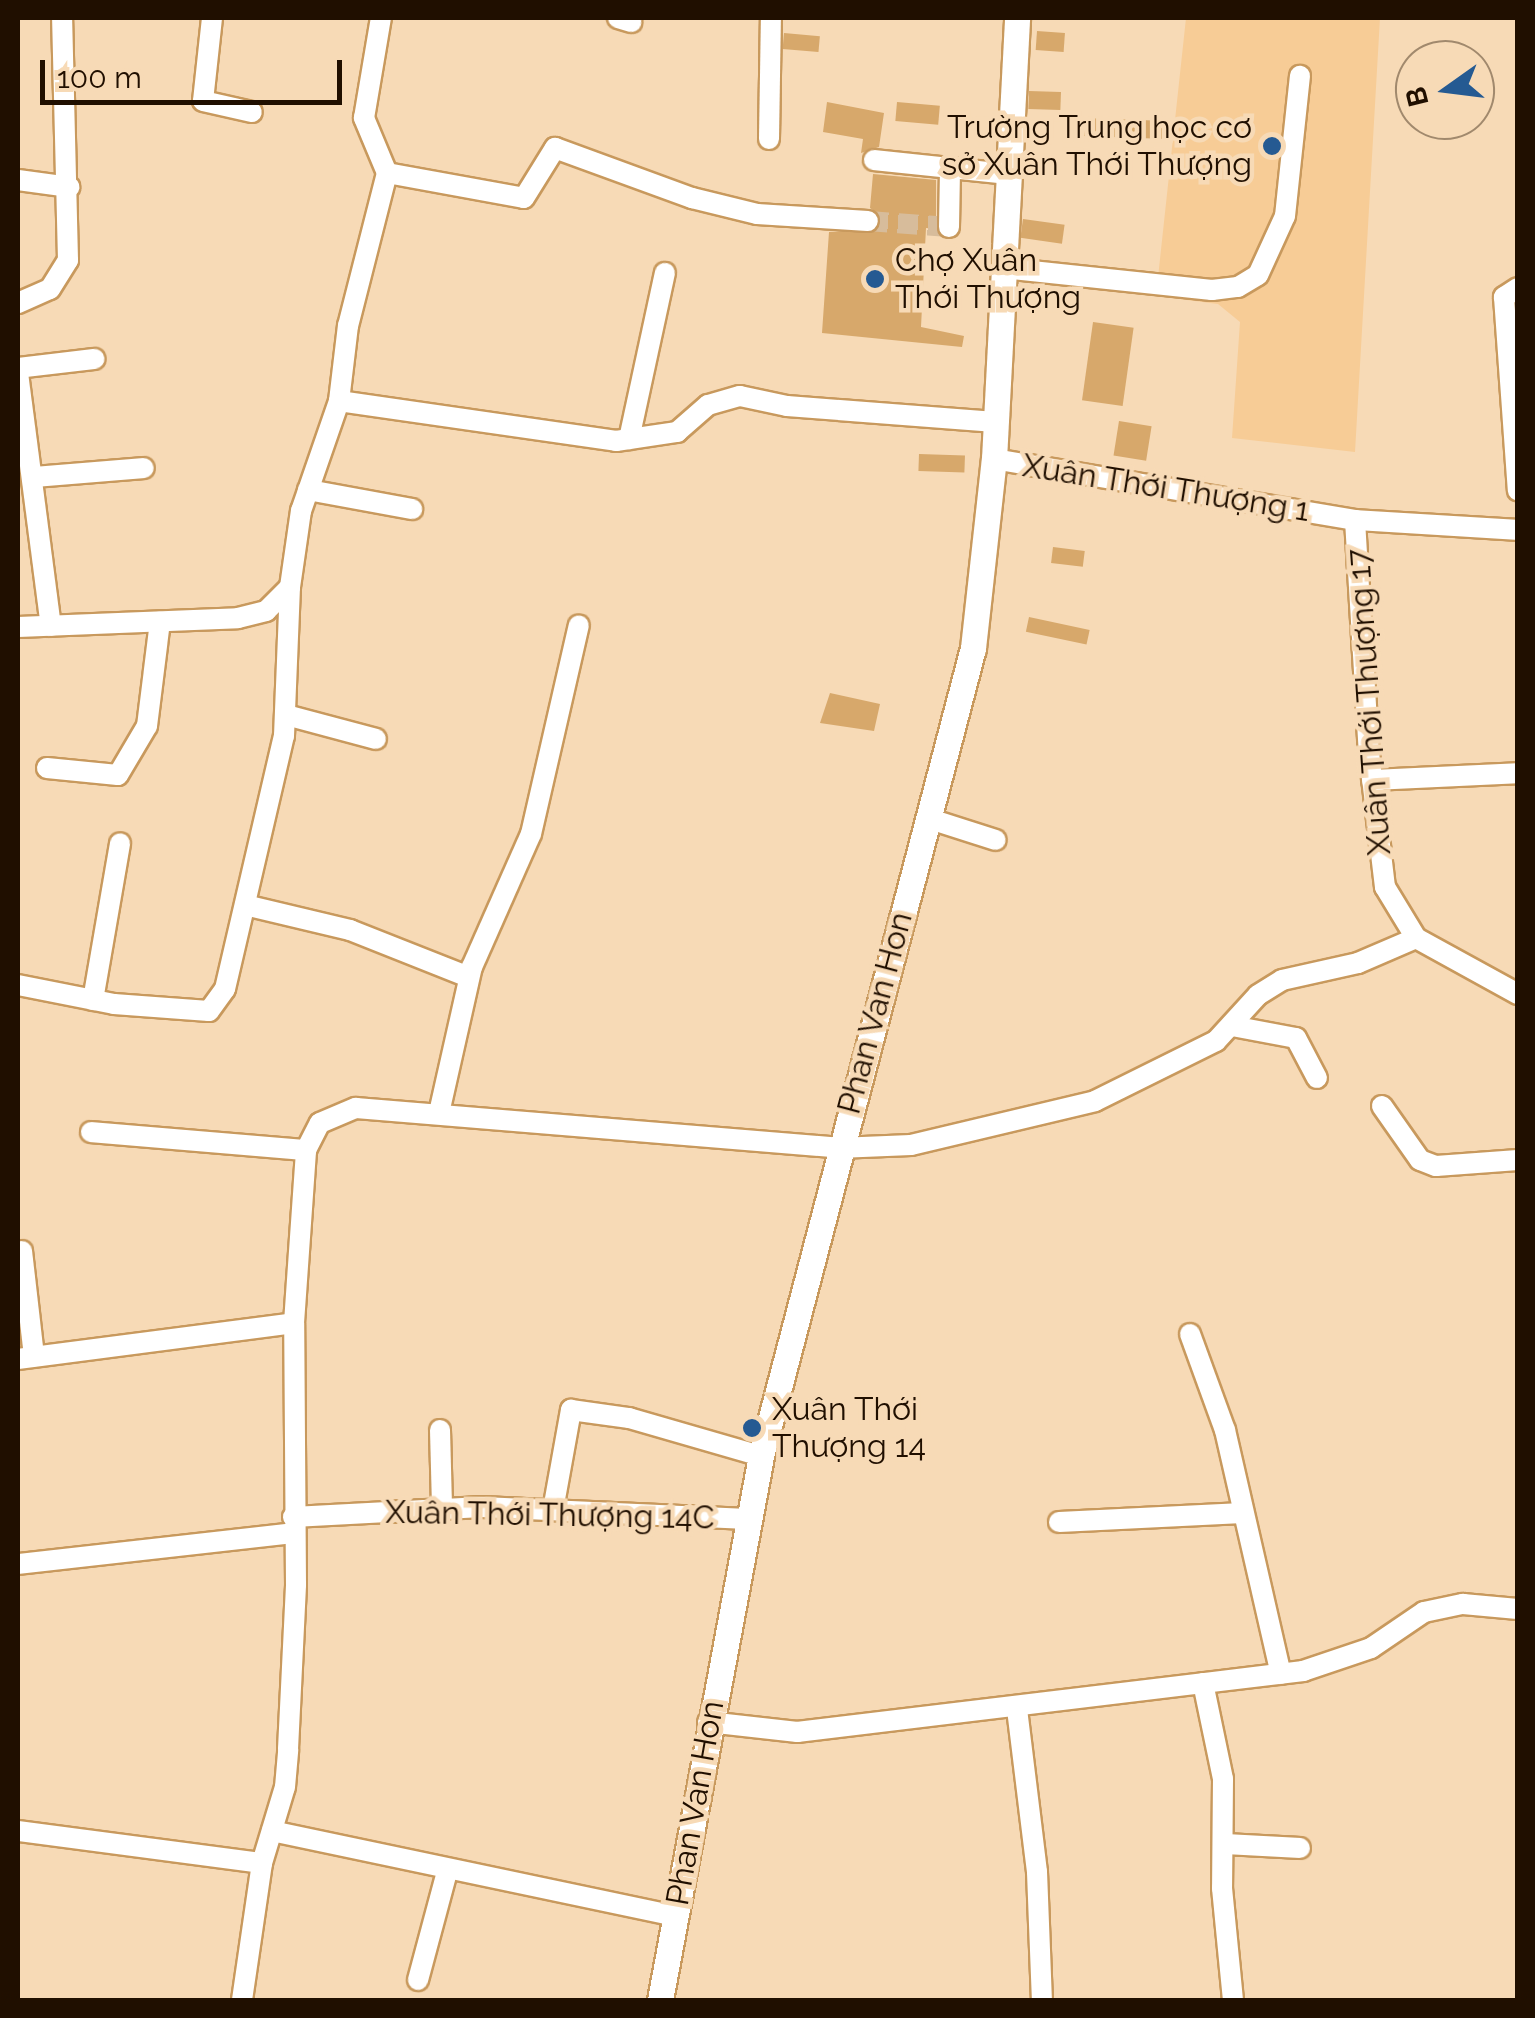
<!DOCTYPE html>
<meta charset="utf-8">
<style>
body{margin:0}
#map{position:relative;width:1535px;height:2018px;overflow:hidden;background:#f7dab6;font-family:Raleway,sans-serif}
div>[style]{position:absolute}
.built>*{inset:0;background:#f7cc96}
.building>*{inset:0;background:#d7a86b;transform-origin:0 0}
.minor-tunnel>*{height:20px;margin-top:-10px;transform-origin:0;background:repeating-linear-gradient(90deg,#d7bc9b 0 20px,transparent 0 30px)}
.roads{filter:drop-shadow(2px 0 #c8995d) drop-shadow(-2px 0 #c8995d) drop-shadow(0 2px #c8995d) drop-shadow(0 -2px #c8995d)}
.minor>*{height:20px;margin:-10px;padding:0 10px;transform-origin:10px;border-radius:10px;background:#fff}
.major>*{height:25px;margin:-12.5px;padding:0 12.5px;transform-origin:12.5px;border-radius:12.5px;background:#fff}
.dots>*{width:28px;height:28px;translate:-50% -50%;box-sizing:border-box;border:5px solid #f7dab6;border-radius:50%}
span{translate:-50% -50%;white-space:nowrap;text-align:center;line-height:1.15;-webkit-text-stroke:9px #f7dab6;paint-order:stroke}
.poi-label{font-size:32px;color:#200f00}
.right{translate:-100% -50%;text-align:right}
.left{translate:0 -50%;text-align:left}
.street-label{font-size:32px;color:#200f00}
.frame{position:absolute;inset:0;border:20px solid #200f00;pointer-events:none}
.north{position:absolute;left:1395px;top:40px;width:100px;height:100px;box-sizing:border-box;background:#f7dab6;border:2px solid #a1896d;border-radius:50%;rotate:256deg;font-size:28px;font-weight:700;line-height:40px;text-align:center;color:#200f00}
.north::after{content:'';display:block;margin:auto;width:35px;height:45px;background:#255a92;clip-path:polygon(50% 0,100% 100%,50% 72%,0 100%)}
.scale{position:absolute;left:40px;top:60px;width:302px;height:45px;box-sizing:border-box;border:5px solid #200f00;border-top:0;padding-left:12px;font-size:30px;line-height:35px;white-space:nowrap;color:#200f00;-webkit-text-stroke:8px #f7dab6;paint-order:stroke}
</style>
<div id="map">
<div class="built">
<div style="clip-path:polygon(1186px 18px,1380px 18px,1355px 452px,1232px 438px,1240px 322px,1218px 304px,1156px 296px)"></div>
</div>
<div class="building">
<div style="left:1037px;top:31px;width:28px;height:19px;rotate:4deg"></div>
<div style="left:784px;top:33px;width:36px;height:16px;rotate:5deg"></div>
<div style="left:1029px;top:91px;width:32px;height:18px;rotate:2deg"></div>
<div style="clip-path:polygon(827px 102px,884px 113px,879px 147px,861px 153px,863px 139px,823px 132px)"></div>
<div style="left:897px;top:102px;width:43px;height:19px;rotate:5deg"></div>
<div style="left:1084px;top:118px;width:83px;height:18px;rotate:2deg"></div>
<div style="clip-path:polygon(873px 174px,936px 180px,936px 229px,926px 228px,921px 327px,964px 336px,962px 347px,822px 333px,829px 232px,879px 229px,881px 216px,870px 208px)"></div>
<div style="left:1023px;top:219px;width:42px;height:19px;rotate:8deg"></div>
<div style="left:1093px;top:322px;width:41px;height:79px;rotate:8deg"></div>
<div style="left:1119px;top:421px;width:33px;height:35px;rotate:9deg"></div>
<div style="left:919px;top:454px;width:46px;height:17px;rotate:2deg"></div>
<div style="left:1053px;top:547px;width:32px;height:16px;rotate:7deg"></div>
<div style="left:1029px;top:617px;width:62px;height:15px;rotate:12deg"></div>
<div style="clip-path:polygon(830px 693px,880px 704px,874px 731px,820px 723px)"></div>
</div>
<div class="minor-tunnel">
<div style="left:868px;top:221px;width:81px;rotate:4.2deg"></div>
</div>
<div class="roads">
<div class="minor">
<div style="left:212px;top:18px;width:83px;rotate:96.2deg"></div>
<div style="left:203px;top:101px;width:50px;rotate:12.7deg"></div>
<div style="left:618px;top:18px;width:14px;rotate:17deg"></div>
<div style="left:769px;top:139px;width:121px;rotate:-89.1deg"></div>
<div style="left:874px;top:160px;width:135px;rotate:6deg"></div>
<div style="left:387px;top:173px;width:139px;rotate:10.3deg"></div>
<div style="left:524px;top:198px;width:59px;rotate:-58.2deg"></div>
<div style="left:555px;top:148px;width:146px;rotate:20.1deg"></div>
<div style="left:692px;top:198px;width:67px;rotate:13.8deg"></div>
<div style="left:757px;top:214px;width:111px;rotate:3.6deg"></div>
<div style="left:18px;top:180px;width:52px;rotate:7.7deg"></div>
<div style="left:949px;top:227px;width:58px;rotate:-89deg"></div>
<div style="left:1003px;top:268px;width:210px;rotate:6deg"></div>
<div style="left:1212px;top:290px;width:26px;rotate:-7deg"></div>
<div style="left:1238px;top:287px;width:23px;rotate:-31deg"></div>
<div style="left:1258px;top:275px;width:65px;rotate:-65.4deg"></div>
<div style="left:1285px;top:216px;width:141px;rotate:-83.9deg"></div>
<div style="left:1518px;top:288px;width:17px;rotate:147deg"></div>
<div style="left:1504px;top:297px;width:194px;rotate:85.9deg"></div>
<div style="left:18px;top:303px;width:35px;rotate:-24deg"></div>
<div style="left:50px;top:289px;width:34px;rotate:-58deg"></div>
<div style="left:68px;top:260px;width:242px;rotate:-91.4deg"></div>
<div style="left:18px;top:368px;width:77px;rotate:-6.8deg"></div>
<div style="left:18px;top:373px;width:255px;rotate:82.6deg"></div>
<div style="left:339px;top:401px;width:280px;rotate:8.2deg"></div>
<div style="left:616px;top:441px;width:62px;rotate:-8.4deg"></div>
<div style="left:677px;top:432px;width:41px;rotate:-41.1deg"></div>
<div style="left:708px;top:405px;width:33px;rotate:-16deg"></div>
<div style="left:740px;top:396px;width:48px;rotate:12deg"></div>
<div style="left:787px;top:406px;width:209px;rotate:4.4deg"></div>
<div style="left:629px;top:439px;width:170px;rotate:-77.8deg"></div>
<div style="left:994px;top:459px;width:366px;rotate:9.6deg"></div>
<div style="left:1355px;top:520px;width:163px;rotate:3.5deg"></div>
<div style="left:35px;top:477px;width:109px;rotate:-4.7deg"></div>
<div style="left:308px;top:490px;width:106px;rotate:10.4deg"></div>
<div style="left:1355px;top:520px;width:233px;rotate:86.6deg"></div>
<div style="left:1369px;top:753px;width:135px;rotate:83.2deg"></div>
<div style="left:1385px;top:887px;width:60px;rotate:58.7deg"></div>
<div style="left:1416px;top:938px;width:116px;rotate:28.8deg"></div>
<div style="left:18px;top:627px;width:220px;rotate:-2.3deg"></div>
<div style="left:238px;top:618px;width:29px;rotate:-14deg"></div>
<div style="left:266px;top:611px;width:34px;rotate:-45deg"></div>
<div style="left:286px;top:715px;width:93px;rotate:14.9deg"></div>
<div style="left:47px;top:768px;width:71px;rotate:5.6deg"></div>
<div style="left:118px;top:775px;width:57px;rotate:-59.4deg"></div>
<div style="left:147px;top:726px;width:105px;rotate:-82.9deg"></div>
<div style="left:1372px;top:780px;width:146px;rotate:-2.7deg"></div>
<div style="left:927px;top:818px;width:72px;rotate:17.7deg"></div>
<div style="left:245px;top:905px;width:108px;rotate:13.4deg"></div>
<div style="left:350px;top:930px;width:128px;rotate:21.6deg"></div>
<div style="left:18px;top:985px;width:98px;rotate:11.2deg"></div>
<div style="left:114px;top:1004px;width:95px;rotate:4.2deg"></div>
<div style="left:209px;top:1011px;width:27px;rotate:-54deg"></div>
<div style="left:225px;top:989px;width:260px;rotate:-76.9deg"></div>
<div style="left:284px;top:736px;width:149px;rotate:-87.7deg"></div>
<div style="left:290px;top:587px;width:77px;rotate:-81.8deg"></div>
<div style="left:301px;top:511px;width:116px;rotate:-70.9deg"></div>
<div style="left:339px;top:401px;width:76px;rotate:-83.2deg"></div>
<div style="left:348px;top:326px;width:158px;rotate:-75.7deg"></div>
<div style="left:387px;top:173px;width:60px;rotate:-112.7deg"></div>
<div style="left:364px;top:118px;width:101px;rotate:-80.4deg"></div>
<div style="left:93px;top:1000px;width:159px;rotate:-80.2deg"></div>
<div style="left:1232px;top:1026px;width:65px;rotate:10.6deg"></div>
<div style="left:1296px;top:1038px;width:45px;rotate:62.3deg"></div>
<div style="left:1382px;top:1106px;width:66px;rotate:54.9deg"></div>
<div style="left:1420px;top:1160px;width:17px;rotate:21deg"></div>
<div style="left:1436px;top:1166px;width:82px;rotate:-4.2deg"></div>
<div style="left:439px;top:1113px;width:150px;rotate:-77.3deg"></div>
<div style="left:472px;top:967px;width:145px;rotate:-66.1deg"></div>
<div style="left:531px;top:834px;width:214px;rotate:-77.1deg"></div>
<div style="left:91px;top:1132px;width:216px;rotate:4.8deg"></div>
<div style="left:22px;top:1251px;width:106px;rotate:83.5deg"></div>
<div style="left:1190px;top:1334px;width:102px;rotate:70deg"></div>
<div style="left:1225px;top:1430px;width:250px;rotate:77.1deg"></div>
<div style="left:18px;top:1359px;width:278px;rotate:-7.4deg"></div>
<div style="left:440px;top:1430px;width:79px;rotate:88.5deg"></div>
<div style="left:553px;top:1510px;width:102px;rotate:-79.8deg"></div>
<div style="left:571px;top:1410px;width:59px;rotate:7.9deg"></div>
<div style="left:629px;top:1418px;width:137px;rotate:16.1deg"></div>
<div style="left:293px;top:1517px;width:189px;rotate:-3deg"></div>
<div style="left:482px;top:1507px;width:266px;rotate:2.6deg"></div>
<div style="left:1059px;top:1522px;width:184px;rotate:-2.8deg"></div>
<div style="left:18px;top:1564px;width:278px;rotate:-6.4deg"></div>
<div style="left:1203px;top:1683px;width:98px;rotate:78.2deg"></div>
<div style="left:1223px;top:1779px;width:109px;rotate:90.5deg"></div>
<div style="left:1222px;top:1888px;width:113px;rotate:84.4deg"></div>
<div style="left:1017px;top:1709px;width:164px;rotate:83deg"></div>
<div style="left:1037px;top:1872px;width:128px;rotate:87.8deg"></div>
<div style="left:708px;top:1722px;width:90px;rotate:6.4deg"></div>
<div style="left:797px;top:1732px;width:510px;rotate:-6.87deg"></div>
<div style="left:1303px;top:1671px;width:72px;rotate:-18.7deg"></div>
<div style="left:1371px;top:1648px;width:64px;rotate:-34.2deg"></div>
<div style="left:1424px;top:1612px;width:40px;rotate:-12deg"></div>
<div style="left:1463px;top:1604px;width:55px;rotate:5.2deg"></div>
<div style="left:18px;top:1831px;width:246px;rotate:7.5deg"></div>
<div style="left:272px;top:1831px;width:412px;rotate:11.9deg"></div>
<div style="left:1226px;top:1844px;width:74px;rotate:3.1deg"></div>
<div style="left:418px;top:1980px;width:112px;rotate:-75deg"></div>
<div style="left:242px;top:2000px;width:138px;rotate:-81.7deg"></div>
<div style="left:262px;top:1863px;width:79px;rotate:-73.2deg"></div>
<div style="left:285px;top:1787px;width:38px;rotate:-85deg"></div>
<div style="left:288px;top:1749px;width:165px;rotate:-87.2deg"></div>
<div style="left:296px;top:1584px;width:261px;rotate:-90.4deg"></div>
<div style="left:294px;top:1323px;width:173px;rotate:-86deg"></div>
<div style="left:306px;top:1150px;width:30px;rotate:-63deg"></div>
<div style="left:320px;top:1123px;width:39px;rotate:-23deg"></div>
<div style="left:356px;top:1108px;width:484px;rotate:4.7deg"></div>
<div style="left:838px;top:1148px;width:73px;rotate:-2.4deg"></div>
<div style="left:911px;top:1145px;width:189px;rotate:-13.4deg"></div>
<div style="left:1095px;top:1101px;width:135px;rotate:-26.4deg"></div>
<div style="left:1216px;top:1041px;width:62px;rotate:-47.6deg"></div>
<div style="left:1258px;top:995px;width:28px;rotate:-32deg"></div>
<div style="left:1282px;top:980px;width:78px;rotate:-12.6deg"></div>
<div style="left:1358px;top:963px;width:63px;rotate:-23.3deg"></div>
</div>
<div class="major">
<div style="left:660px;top:2000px;width:553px;rotate:-79.48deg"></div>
<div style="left:761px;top:1456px;width:835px;rotate:-75.3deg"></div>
<div style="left:973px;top:648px;width:190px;rotate:-83.7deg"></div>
<div style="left:994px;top:459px;width:442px;rotate:-87deg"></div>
</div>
</div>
<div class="dots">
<div style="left:1272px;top:146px;background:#255a92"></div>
<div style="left:875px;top:279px;background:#255a92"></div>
<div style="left:752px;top:1428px;background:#255a92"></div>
</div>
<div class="poi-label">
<span class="right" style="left:1252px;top:146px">Trường Trung học cơ<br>sở Xuân Thới Thượng</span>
<span class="left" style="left:895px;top:279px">Chợ Xuân<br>Thới Thượng</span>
<span class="left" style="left:772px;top:1428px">Xuân Thới<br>Thượng 14</span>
</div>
<div class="street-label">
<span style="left:1166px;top:488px;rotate:9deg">Xuân Thới Thượng 1</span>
<span style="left:1369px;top:702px;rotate:-94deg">Xuân Thới Thượng 17</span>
<span style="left:875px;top:1013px;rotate:-75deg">Phan Van Hon</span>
<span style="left:550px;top:1515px;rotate:1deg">Xuân Thới Thượng 14C</span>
<span style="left:695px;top:1803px;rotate:-80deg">Phan Van Hon</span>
</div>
<div class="frame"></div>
<div class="north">B</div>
<div class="scale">100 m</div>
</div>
